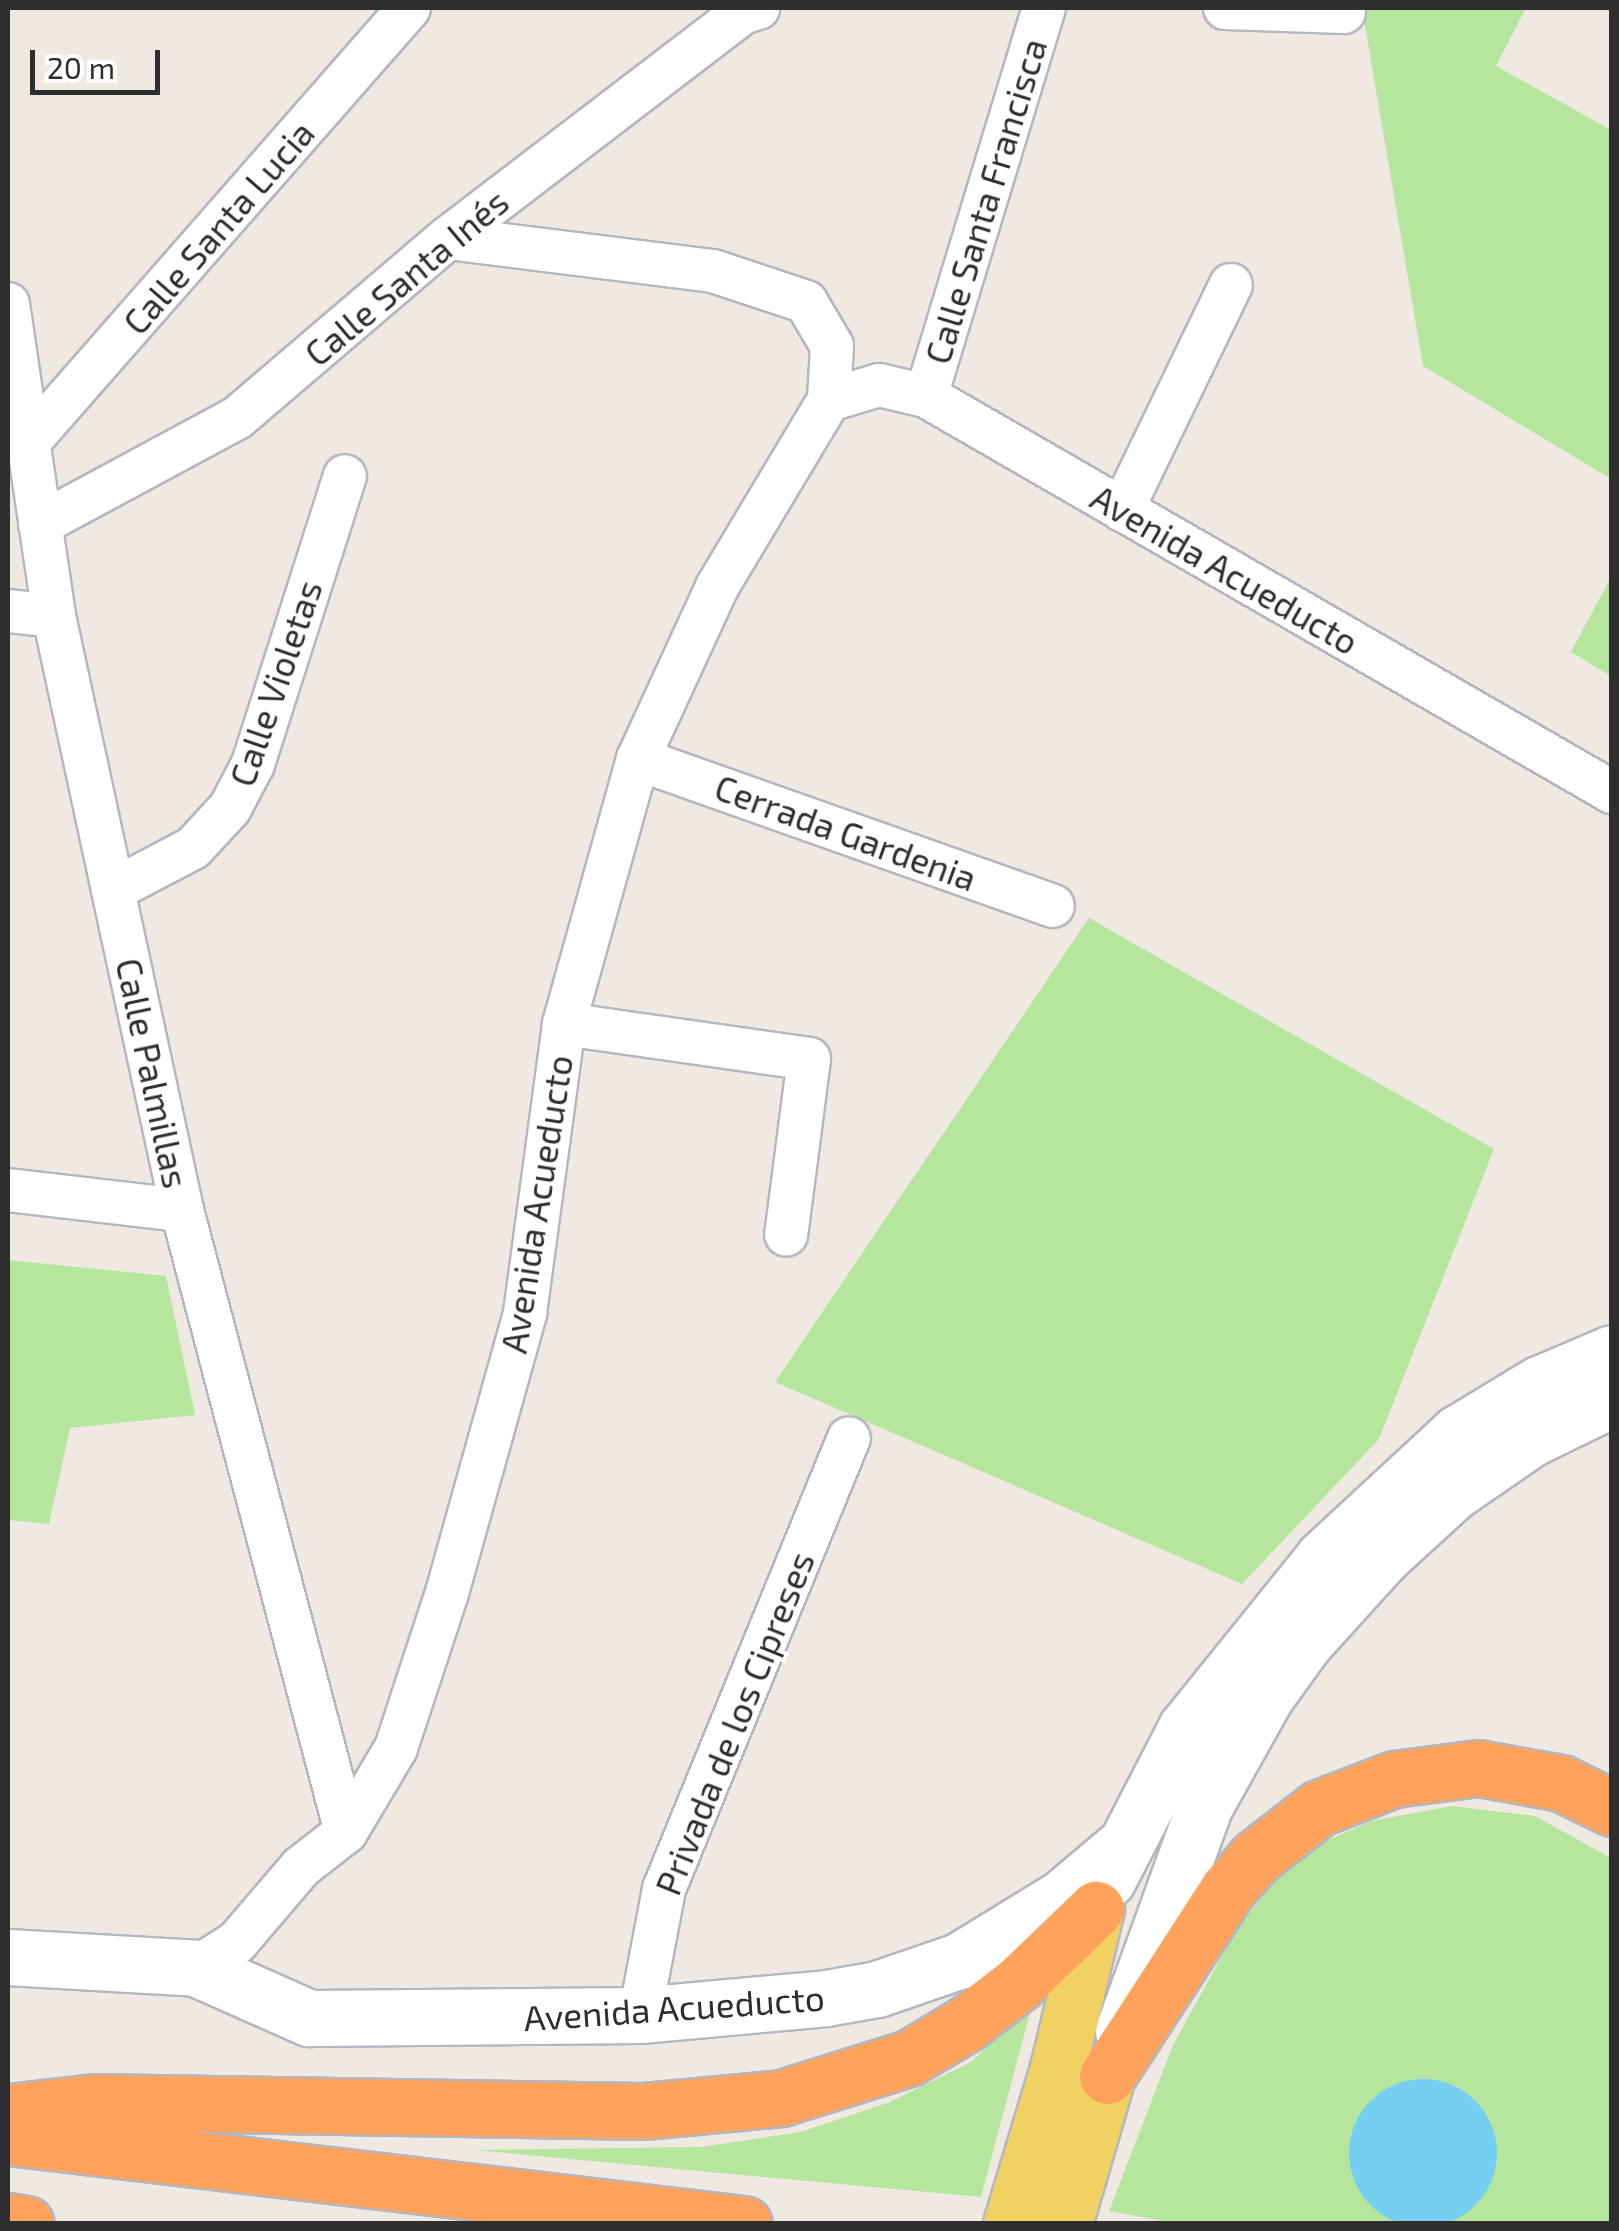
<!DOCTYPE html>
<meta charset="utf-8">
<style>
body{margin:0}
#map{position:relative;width:1619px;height:2231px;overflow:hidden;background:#efe9e1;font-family:"Exo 2",sans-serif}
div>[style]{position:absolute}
.green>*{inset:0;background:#b6e59e}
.water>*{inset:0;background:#75cff0}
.round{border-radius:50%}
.roads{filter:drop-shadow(2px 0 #b4b7c1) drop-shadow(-2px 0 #b4b7c1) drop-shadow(0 2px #b4b7c1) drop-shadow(0 -2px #b4b7c1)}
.street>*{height:42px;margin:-21px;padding:0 21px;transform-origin:21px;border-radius:21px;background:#fff}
.secondary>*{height:55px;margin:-27.5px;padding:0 27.5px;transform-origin:27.5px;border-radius:27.5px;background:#fff}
.primary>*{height:55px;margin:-27.5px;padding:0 27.5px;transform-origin:27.5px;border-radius:27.5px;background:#f2d163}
.highway>*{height:55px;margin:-27.5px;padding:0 27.5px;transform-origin:27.5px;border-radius:27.5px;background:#ffa35c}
span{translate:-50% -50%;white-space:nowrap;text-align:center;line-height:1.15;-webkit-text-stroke:8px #fff;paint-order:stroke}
.street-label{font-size:35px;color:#2e2e2e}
.frame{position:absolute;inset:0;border:10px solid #2e2e2e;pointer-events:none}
.scale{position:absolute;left:30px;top:50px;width:130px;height:45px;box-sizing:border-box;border:5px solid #2e2e2e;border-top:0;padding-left:12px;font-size:30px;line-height:35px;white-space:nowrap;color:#2e2e2e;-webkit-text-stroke:8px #fff;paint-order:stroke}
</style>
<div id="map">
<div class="green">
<div style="clip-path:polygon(1362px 8px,1526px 8px,1496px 66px,1611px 130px,1611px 479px,1423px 366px)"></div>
<div style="clip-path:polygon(1611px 577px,1611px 676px,1571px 652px)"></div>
<div style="clip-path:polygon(1089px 918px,1494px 1149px,1379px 1439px,1242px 1584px,775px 1382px)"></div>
<div style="clip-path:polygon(8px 1260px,166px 1276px,195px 1415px,70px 1428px,49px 1524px,8px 1520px)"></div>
<div style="clip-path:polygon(1452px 1806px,1535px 1816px,1611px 1858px,1611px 2223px,1180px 2224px,1109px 2211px,1173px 2045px,1238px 1927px,1297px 1854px,1371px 1821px)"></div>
<div style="clip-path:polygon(1032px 2005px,981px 2197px,474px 2150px,701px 2147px,801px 2132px,890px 2102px,971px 2062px)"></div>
</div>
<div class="water">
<div class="round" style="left:1349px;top:2079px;width:148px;height:148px"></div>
</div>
<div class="roads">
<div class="street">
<div style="left:1225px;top:8px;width:119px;rotate:1.9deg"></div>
<div style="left:448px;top:238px;width:267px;rotate:7.1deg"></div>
<div style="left:713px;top:271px;width:98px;rotate:18.4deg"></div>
<div style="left:806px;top:302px;width:51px;rotate:59.4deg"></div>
<div style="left:832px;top:346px;width:54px;rotate:93.2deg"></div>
<div style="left:829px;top:400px;width:52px;rotate:-16.7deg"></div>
<div style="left:879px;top:385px;width:48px;rotate:13.2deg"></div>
<div style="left:926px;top:396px;width:792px;rotate:30deg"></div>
<div style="left:8px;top:304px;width:315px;rotate:81.6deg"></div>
<div style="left:54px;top:616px;width:608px;rotate:77.84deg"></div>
<div style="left:182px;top:1210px;width:643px;rotate:75.23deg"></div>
<div style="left:926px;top:396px;width:406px;rotate:-73.1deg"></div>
<div style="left:26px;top:445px;width:581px;rotate:-48.77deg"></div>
<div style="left:1122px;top:510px;width:250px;rotate:-64.2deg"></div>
<div style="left:40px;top:524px;width:224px;rotate:-28.3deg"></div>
<div style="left:237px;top:418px;width:277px;rotate:-40.5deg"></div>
<div style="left:448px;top:238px;width:370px;rotate:-37.4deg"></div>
<div style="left:742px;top:13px;width:17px;rotate:-17deg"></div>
<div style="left:8px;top:611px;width:46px;rotate:6.2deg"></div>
<div style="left:638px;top:759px;width:440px;rotate:19.5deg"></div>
<div style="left:113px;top:890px;width:90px;rotate:-27.7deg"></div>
<div style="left:193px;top:848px;width:54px;rotate:-47.2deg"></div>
<div style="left:230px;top:808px;width:50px;rotate:-62.4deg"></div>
<div style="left:253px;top:764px;width:302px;rotate:-72.3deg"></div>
<div style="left:564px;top:1024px;width:247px;rotate:8.1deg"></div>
<div style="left:809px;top:1059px;width:177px;rotate:97.4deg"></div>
<div style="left:8px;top:1190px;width:175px;rotate:6.6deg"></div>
<div style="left:196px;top:1968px;width:49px;rotate:-32.4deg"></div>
<div style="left:237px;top:1942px;width:99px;rotate:-49.5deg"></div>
<div style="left:301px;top:1867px;width:57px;rotate:-37.9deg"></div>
<div style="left:346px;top:1832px;width:98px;rotate:-59.2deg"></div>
<div style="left:396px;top:1748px;width:163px;rotate:-71.8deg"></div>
<div style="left:447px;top:1593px;width:291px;rotate:-74.4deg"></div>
<div style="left:525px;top:1313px;width:292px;rotate:-82.3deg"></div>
<div style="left:564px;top:1024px;width:275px;rotate:-74.4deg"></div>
<div style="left:638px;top:759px;width:189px;rotate:-65.3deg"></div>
<div style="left:717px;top:587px;width:218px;rotate:-59.1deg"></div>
<div style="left:640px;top:2015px;width:128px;rotate:-79.2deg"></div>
<div style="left:664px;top:1889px;width:487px;rotate:-67.7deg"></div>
</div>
<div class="secondary">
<div style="left:1108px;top:1879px;width:170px;rotate:-62.7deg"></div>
<div style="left:1186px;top:1728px;width:218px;rotate:-51.1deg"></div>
<div style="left:1323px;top:1558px;width:184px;rotate:-42.8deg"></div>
<div style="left:1458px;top:1433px;width:95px;rotate:-31.2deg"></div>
<div style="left:1539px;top:1384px;width:79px;rotate:-23deg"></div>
<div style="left:8px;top:1957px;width:188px;rotate:3.3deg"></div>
<div style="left:196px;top:1968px;width:124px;rotate:23.9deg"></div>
<div style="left:309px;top:2018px;width:331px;rotate:-0.5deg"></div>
<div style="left:640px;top:2015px;width:187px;rotate:-5.2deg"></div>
<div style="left:826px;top:1998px;width:52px;rotate:-10deg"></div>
<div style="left:877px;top:1989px;width:87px;rotate:-18.9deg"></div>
<div style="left:959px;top:1961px;width:122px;rotate:-31.6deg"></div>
<div style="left:1063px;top:1897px;width:76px;rotate:-40.2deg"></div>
<div style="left:1123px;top:2031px;width:240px;rotate:-70.1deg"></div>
<div style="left:1205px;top:1805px;width:125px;rotate:-60.8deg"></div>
<div style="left:1266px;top:1696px;width:67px;rotate:-54.2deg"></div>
<div style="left:1305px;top:1642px;width:115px;rotate:-47.8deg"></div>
<div style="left:1382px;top:1557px;width:96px;rotate:-42.5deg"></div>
<div style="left:1453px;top:1492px;width:93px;rotate:-34.5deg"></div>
<div style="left:1530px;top:1439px;width:91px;rotate:-26deg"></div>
</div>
<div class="primary">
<div style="left:1011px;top:2224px;width:163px;rotate:-73.2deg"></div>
<div style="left:1058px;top:2068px;width:163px;rotate:-76.6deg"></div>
<div style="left:1064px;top:2224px;width:154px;rotate:-73.8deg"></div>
</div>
<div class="highway">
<div style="left:1107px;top:2076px;width:223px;rotate:-57.1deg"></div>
<div style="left:1228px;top:1889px;width:41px;rotate:-48.9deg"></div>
<div style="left:1255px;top:1858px;width:81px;rotate:-38deg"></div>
<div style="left:1319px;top:1808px;width:80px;rotate:-21.1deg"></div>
<div style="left:1394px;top:1779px;width:85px;rotate:-7.5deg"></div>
<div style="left:1478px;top:1768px;width:84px;rotate:10.2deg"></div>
<div style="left:1561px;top:1783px;width:57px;rotate:26.1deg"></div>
<div style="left:8px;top:2112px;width:87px;rotate:-6.6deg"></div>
<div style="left:94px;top:2102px;width:550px;rotate:0.94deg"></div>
<div style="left:644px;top:2111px;width:138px;rotate:-5.4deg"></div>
<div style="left:781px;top:2098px;width:134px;rotate:-17.4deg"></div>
<div style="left:909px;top:2058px;width:66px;rotate:-30.8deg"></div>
<div style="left:966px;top:2024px;width:67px;rotate:-37.7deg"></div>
<div style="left:1019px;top:1983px;width:107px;rotate:-43.9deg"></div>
<div style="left:8px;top:2137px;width:741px;rotate:6.74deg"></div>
<div style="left:8px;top:2221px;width:18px;rotate:9deg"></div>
</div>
</div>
<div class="street-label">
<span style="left:985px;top:201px;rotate:-73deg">Calle Santa Francisca</span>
<span style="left:218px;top:227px;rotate:-49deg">Calle Santa Lucia</span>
<span style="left:406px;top:277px;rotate:-40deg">Calle Santa Inés</span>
<span style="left:1225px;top:569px;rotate:30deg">Avenida Acueducto</span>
<span style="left:275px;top:683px;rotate:-71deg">Calle Violetas</span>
<span style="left:846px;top:832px;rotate:20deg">Cerrada Gardenia</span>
<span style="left:153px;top:1073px;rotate:78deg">Calle Palmillas</span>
<span style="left:536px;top:1204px;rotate:-81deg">Avenida Acueducto</span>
<span style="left:734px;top:1723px;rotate:-68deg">Privada de los Cipreses</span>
<span style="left:674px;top:2007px;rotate:-4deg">Avenida Acueducto</span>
</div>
<div class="frame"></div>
<div class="scale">20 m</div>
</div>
